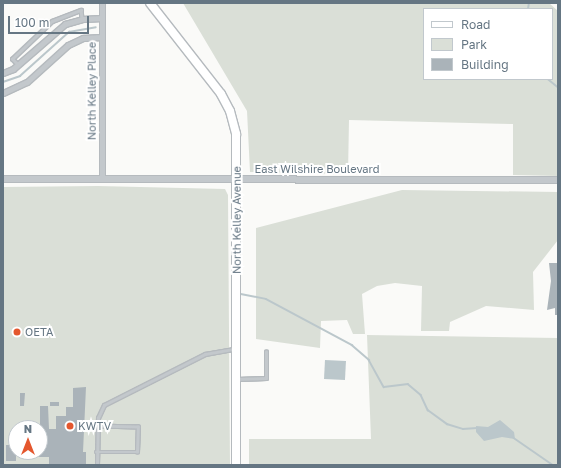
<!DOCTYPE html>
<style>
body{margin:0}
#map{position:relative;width:561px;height:468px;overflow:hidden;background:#fafaf8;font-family:"Golos Text",sans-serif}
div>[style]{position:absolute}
.green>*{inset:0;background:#dadfd7}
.water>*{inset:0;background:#bbc7cb;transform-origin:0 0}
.stream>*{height:1.5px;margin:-0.75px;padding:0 0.75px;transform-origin:0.75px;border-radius:0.75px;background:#bbc7cb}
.building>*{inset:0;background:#aab3b9;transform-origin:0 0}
.roads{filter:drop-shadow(1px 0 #b5babe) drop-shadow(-1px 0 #b5babe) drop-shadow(0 1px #b5babe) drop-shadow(0 -1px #b5babe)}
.service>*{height:2.5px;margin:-1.25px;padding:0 1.25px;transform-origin:1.25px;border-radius:1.25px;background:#c3c8cc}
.minor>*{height:5px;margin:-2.5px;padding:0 2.5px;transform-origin:2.5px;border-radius:2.5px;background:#c3c8cc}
.tertiary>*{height:6px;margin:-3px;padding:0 3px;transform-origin:3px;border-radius:3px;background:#c3c8cc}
.primary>*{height:8px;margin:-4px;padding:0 4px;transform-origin:4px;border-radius:4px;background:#fff}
.dots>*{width:11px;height:11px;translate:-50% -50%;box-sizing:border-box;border:2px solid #fff;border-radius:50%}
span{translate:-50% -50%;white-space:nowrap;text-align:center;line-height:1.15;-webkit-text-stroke:4px #fff;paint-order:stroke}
.street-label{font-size:11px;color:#657683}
.poi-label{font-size:11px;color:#657683}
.left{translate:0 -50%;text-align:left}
.frame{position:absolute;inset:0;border:4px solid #657683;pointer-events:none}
.legend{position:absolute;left:423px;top:8px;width:130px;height:72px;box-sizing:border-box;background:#fff;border:1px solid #c1c8cd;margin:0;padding:5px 7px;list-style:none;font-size:12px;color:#657683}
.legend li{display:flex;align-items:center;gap:8px;height:20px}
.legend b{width:20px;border:1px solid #c1c8cd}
.north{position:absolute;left:8px;top:420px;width:40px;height:40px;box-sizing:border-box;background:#fff;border:1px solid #c1c8cd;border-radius:50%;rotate:0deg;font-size:11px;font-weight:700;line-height:16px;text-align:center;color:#657683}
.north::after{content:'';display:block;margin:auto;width:14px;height:18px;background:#e4572e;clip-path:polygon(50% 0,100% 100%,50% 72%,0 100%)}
.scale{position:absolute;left:8px;top:16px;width:81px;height:18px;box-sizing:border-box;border:2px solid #657683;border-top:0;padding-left:5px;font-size:12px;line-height:14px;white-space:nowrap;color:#657683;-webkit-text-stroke:3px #fff;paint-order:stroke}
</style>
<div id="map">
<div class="green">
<div style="clip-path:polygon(evenodd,183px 3px,549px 3px,558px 11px,558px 176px,513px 175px,513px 124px,349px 120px,348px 174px,250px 172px,247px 111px,183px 3px,424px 9px,552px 9px,552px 79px,424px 79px,424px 9px)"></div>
<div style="clip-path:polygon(evenodd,98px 186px,225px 189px,228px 195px,230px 465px,3px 465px,3px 187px,98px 186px,16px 428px,40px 428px,40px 452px,16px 452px,16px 428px)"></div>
<div style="clip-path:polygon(402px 190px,558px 192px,558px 240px,533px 272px,534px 310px,486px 306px,450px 322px,449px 331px,421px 331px,422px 286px,395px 283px,377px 286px,362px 294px,365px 334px,353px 334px,347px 320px,321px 321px,320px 348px,256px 339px,256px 228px)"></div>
<div style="clip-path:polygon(367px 335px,558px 338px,558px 465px,249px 465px,249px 439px,371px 439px)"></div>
</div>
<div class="water">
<div style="left:325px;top:360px;width:21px;height:19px;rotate:3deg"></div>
<div style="clip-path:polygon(500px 420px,514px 432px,515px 439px,502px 437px,484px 441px,476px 432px,476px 426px,488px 427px)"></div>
</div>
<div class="stream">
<div style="left:528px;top:9px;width:6px;rotate:-81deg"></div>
<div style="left:548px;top:79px;width:13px;rotate:39deg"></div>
<div style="left:3px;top:82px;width:18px;rotate:-19deg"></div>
<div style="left:20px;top:76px;width:66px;rotate:-41.9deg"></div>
<div style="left:69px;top:32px;width:27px;rotate:-10deg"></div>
<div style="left:241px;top:294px;width:25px;rotate:11deg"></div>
<div style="left:266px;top:299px;width:98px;rotate:28.1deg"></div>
<div style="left:352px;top:345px;width:23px;rotate:41deg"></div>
<div style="left:369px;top:360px;width:31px;rotate:61deg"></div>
<div style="left:384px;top:387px;width:24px;rotate:-7deg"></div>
<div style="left:408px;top:384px;width:17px;rotate:40deg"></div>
<div style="left:421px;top:395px;width:17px;rotate:65deg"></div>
<div style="left:428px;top:410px;width:24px;rotate:36deg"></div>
<div style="left:447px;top:424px;width:17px;rotate:17deg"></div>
<div style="left:463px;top:429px;width:14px;rotate:-4deg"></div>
<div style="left:514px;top:438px;width:47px;rotate:34.7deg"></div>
</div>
<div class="building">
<div style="clip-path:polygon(549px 263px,558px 263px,558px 315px,555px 315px,555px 308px,547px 310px,551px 281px)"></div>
<div style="clip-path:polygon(86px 387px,83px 452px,86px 452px,86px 465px,49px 465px,49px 457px,31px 457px,31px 452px,40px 452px,40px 431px,46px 431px,40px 429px,40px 406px,48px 406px,49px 429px,56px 429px,56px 416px,66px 416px,66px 407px,73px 407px,73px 388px)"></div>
<div style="clip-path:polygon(20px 393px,25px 393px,24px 406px,20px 406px)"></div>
<div style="left:50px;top:402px;width:9px;height:4px"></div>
<div style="left:6px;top:445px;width:10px;height:16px"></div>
</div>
<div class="roads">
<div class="service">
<div style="left:18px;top:65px;width:8px;rotate:-135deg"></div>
<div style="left:12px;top:59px;width:55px;rotate:-43.5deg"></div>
<div style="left:52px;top:21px;width:31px;rotate:-21deg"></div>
<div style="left:81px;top:10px;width:8px;rotate:83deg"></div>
<div style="left:237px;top:379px;width:29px;rotate:-2deg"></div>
<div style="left:266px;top:378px;width:26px;rotate:-90deg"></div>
<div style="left:96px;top:452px;width:41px"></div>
<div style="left:137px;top:452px;width:25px;rotate:-88deg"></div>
<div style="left:138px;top:427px;width:41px;rotate:-178.6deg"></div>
<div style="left:97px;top:465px;width:47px;rotate:-88.8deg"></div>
<div style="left:98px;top:418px;width:14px;rotate:-65deg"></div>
<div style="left:104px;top:405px;width:113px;rotate:-26.8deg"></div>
<div style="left:205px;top:354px;width:29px;rotate:-10deg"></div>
</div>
<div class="minor">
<div style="left:3px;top:73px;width:11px;rotate:-22deg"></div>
<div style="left:13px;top:69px;width:69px;rotate:-40.9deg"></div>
<div style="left:65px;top:24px;width:18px;rotate:-16deg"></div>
<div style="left:82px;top:19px;width:20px;rotate:-3deg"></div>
<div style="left:3px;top:93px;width:26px;rotate:-25deg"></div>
<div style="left:27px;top:82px;width:55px;rotate:-42.1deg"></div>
<div style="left:68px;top:45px;width:17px;rotate:-25deg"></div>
<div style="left:83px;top:38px;width:19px;rotate:-3deg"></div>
<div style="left:102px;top:179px;width:176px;rotate:-90deg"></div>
</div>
<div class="tertiary">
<div style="left:3px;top:179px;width:555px;rotate:0.1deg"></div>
</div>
<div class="primary">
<div style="left:150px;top:3px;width:115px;rotate:52deg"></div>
<div style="left:221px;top:94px;width:19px;rotate:62deg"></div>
<div style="left:230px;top:111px;width:24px;rotate:75deg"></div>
<div style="left:236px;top:134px;width:331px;rotate:90deg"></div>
</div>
</div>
<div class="dots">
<div style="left:17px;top:332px;background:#e4572e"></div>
<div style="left:70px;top:426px;background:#e4572e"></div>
</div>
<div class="street-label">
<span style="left:92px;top:91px;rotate:-90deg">North Kelley Place</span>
<span style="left:317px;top:169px">East Wilshire Boulevard</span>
<span style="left:237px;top:220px;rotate:-90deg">North Kelley Avenue</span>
</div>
<div class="poi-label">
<span class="left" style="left:25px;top:332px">OETA</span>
<span class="left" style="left:78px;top:426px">KWTV</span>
</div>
<div class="frame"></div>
<ul class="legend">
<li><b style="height:5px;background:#fff"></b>Road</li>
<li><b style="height:11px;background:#dadfd7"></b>Park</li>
<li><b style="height:11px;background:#aab3b9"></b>Building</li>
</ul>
<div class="north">N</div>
<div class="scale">100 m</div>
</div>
